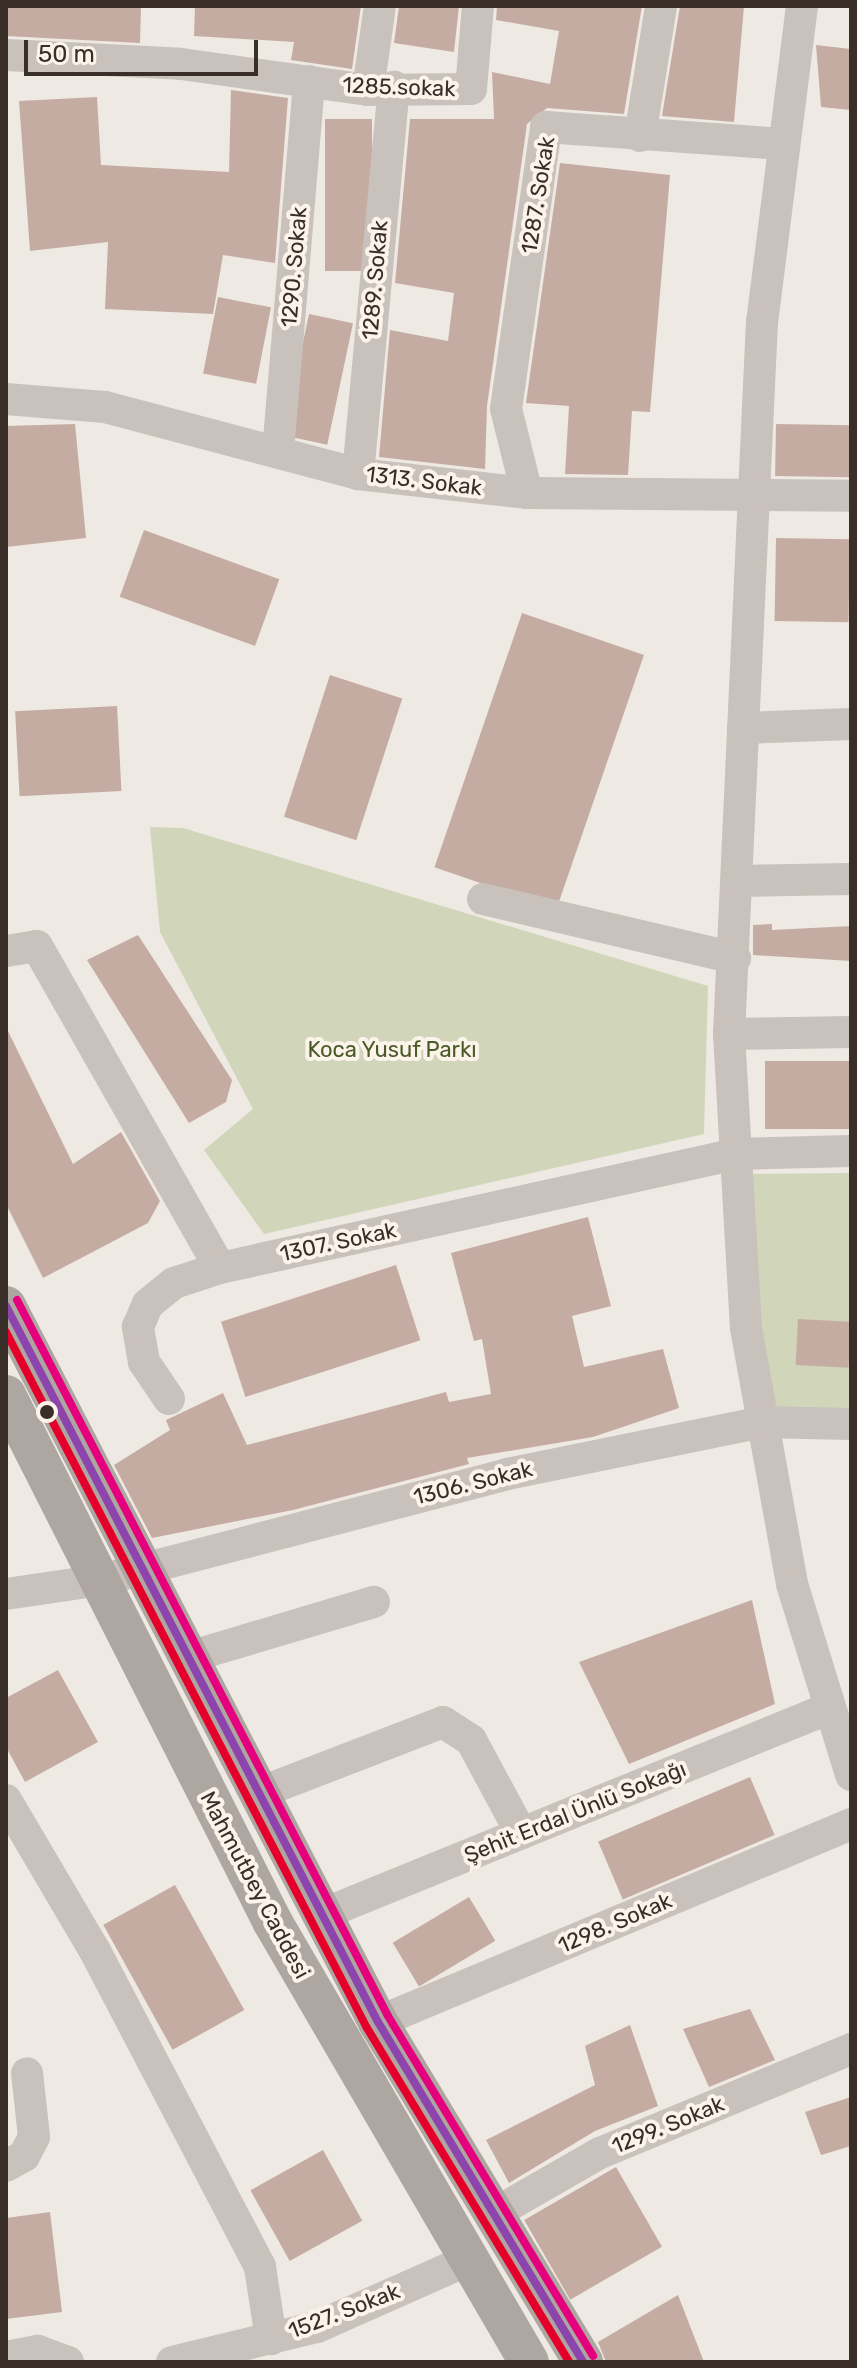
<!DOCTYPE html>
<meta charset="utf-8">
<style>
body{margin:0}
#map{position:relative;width:857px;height:2368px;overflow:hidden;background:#efe9e3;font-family:Rubik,sans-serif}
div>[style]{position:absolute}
.green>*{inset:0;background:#d1d6bb}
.building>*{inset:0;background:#c5aca3;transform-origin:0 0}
.minor>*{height:32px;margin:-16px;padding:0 16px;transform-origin:16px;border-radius:16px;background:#c9c1bb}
.major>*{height:40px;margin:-20px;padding:0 20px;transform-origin:20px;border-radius:20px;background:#aea6a0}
.bus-1>*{height:8px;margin:-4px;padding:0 4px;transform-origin:4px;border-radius:4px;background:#8e44ad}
.bus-2>*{height:8px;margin:-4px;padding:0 4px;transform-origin:4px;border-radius:4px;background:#e4002b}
.bus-3>*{height:8px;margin:-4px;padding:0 4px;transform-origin:4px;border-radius:4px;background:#e5007d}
.dots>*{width:22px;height:22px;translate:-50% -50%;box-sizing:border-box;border:4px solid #fcf3ea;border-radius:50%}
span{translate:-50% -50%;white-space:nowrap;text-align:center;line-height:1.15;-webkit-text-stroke:8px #fcf3ea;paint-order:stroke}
.street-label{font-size:22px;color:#3a2e28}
.park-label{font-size:22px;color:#4a5b29}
.frame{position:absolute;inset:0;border:8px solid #3a2e28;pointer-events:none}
.scale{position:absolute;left:24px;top:40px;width:234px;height:36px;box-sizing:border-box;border:4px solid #3a2e28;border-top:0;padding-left:10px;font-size:24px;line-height:28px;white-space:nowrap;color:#3a2e28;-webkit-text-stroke:6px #fcf3ea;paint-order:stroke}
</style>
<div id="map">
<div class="green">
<div style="clip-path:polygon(150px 827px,183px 828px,708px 986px,704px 1134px,264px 1234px,204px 1150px,253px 1109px,160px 932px)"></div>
<div style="clip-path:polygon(851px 1173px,851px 1413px,765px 1410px,742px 1174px)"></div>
</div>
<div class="building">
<div style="clip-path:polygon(6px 6px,141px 6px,140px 43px,6px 36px)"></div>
<div style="clip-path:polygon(195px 6px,361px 6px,352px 69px,291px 60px,294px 42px,194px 36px)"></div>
<div style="clip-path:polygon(399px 6px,459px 6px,454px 52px,394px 43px)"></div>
<div style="clip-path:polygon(497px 6px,642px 6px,624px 114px,547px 108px,527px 124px,487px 406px,485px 469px,379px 457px,390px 330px,448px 341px,454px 293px,395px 283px,410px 119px,494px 119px,492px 72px,550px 84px,559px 31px,496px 20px)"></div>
<div style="clip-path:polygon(680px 6px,744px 6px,734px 122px,662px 116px)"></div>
<div style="clip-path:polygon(816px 45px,851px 49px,851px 110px,821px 107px)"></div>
<div style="clip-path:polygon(231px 90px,288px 98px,275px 263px,223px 255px,213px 314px,105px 309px,108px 242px,30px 251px,19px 101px,97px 97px,101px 165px,229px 172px)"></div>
<div style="left:325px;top:119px;width:47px;height:152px"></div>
<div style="clip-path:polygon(560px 163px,670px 175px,650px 412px,632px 411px,628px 475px,565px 474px,569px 406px,526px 403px)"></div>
<div style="left:218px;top:297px;width:54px;height:78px;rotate:11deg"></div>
<div style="left:309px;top:314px;width:45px;height:124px;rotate:12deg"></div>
<div style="clip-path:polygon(75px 424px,86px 538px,6px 547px,6px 426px)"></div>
<div style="left:776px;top:424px;width:75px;height:52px;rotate:1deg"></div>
<div style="left:144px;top:530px;width:144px;height:71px;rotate:20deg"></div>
<div style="left:776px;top:538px;width:74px;height:83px;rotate:1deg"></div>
<div style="left:522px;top:613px;width:129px;height:269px;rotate:19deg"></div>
<div style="left:330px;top:675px;width:76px;height:149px;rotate:18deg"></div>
<div style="left:117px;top:706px;width:85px;height:102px;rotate:87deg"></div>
<div style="clip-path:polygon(772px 924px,772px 930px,851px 926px,851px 961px,753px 955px,753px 925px)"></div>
<div style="clip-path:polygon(138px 935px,232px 1080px,226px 1102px,189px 1123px,87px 960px)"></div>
<div style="clip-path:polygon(6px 1027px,73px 1164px,121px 1132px,160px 1201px,148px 1223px,43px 1278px,6px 1204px)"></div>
<div style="left:851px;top:1061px;width:68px;height:86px;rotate:90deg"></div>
<div style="clip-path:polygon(588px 1217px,611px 1306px,572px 1316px,584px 1367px,663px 1349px,679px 1408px,593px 1437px,467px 1458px,469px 1464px,293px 1510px,152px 1538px,114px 1465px,170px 1430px,166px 1420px,223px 1393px,247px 1445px,446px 1392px,449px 1402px,491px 1394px,482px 1339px,474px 1341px,451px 1253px)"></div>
<div style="left:396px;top:1265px;width:79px;height:184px;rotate:72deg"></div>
<div style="left:798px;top:1319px;width:53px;height:46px;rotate:3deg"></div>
<div style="clip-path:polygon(752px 1600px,775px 1704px,629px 1764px,579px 1662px)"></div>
<div style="clip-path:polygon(58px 1670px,98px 1742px,25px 1782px,6px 1747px,6px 1698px)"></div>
<div style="left:750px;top:1777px;width:63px;height:165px;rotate:67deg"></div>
<div style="left:175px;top:1885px;width:143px;height:82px;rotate:61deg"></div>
<div style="left:469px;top:1897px;width:51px;height:89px;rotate:59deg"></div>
<div style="clip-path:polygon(750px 2009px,775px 2060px,709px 2087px,683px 2029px)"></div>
<div style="clip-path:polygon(630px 2025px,658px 2106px,595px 2131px,509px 2183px,486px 2140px,595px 2085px,585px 2046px)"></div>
<div style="clip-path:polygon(851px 2097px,851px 2146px,821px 2155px,805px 2112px)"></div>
<div style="left:323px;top:2150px;width:81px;height:83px;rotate:61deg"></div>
<div style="left:616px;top:2167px;width:92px;height:106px;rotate:60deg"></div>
<div style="clip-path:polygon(50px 2212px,62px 2312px,6px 2319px,6px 2218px)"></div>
<div style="clip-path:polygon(678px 2295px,704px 2362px,606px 2362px,598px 2342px)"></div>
</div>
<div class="minor">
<div style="left:802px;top:6px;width:318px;rotate:97.2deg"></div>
<div style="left:762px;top:321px;width:714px;rotate:92.65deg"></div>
<div style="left:729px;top:1034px;width:294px;rotate:86.7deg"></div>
<div style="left:746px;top:1328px;width:260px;rotate:79.8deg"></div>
<div style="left:792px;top:1584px;width:200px;rotate:72.8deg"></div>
<div style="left:6px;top:55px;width:175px;rotate:2.9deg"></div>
<div style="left:181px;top:64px;width:189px;rotate:7.9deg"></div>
<div style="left:368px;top:90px;width:103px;rotate:-0.6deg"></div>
<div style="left:471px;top:89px;width:83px;rotate:-85.2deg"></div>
<div style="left:368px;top:90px;width:85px;rotate:-81.9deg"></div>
<div style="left:640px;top:136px;width:132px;rotate:-80.8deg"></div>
<div style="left:6px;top:399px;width:99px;rotate:4.6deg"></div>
<div style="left:105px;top:407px;width:262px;rotate:14.8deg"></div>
<div style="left:358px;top:474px;width:170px;rotate:6.4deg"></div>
<div style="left:527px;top:493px;width:324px;rotate:0.5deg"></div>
<div style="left:278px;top:452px;width:372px;rotate:-85.2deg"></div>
<div style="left:358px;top:474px;width:389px;rotate:-84.7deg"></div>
<div style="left:527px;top:493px;width:87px;rotate:-104deg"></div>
<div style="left:506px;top:409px;width:285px;rotate:-81.9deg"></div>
<div style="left:546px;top:127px;width:237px;rotate:4.1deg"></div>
<div style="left:743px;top:728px;width:108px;rotate:-2.1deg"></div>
<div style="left:740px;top:881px;width:111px;rotate:-1deg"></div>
<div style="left:483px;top:899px;width:259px;rotate:13.2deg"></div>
<div style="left:6px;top:951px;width:31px;rotate:-9deg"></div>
<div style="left:37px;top:946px;width:370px;rotate:60.4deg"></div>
<div style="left:220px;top:1268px;width:528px;rotate:-12.46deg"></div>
<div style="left:736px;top:1154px;width:115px;rotate:-1.5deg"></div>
<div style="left:729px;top:1034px;width:122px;rotate:-0.9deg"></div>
<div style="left:169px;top:1399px;width:45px;rotate:-124deg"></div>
<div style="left:144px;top:1362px;width:36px;rotate:-100deg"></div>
<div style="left:138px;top:1327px;width:25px;rotate:-67deg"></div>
<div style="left:148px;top:1304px;width:33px;rotate:-39deg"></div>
<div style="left:174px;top:1283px;width:48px;rotate:-18.1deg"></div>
<div style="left:6px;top:1594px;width:96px;rotate:-8.4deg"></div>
<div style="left:101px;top:1580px;width:420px;rotate:-14.6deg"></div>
<div style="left:507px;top:1474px;width:260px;rotate:-11.5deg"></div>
<div style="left:762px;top:1422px;width:89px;rotate:1.3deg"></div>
<div style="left:189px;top:1657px;width:193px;rotate:-16.6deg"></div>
<div style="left:259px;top:1793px;width:197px;rotate:-21.1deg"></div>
<div style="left:443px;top:1722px;width:33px;rotate:33deg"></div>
<div style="left:471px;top:1740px;width:106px;rotate:61.7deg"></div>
<div style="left:6px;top:1800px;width:175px;rotate:59.5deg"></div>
<div style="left:95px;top:1951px;width:356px;rotate:62.4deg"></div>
<div style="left:260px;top:2267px;width:73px;rotate:81.3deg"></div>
<div style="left:323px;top:1914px;width:544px;rotate:-22.13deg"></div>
<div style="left:378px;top:2022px;width:513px;rotate:-22.71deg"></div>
<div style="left:6px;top:2166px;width:21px;rotate:-29deg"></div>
<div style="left:24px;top:2156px;width:21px;rotate:-62deg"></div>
<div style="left:34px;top:2137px;width:64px;rotate:-96.2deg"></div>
<div style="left:492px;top:2215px;width:125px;rotate:-29.9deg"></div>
<div style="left:600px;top:2153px;width:272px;rotate:-22.5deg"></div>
<div style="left:6px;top:2357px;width:33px;rotate:-11deg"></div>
<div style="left:38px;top:2351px;width:32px;rotate:20deg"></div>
<div style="left:172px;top:2362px;width:149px;rotate:-13.6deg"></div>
<div style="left:317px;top:2327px;width:163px;rotate:-23.9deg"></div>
</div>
<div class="major">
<div style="left:6px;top:1306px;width:807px;rotate:62.55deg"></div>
<div style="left:378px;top:2022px;width:397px;rotate:58.9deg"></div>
<div style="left:6px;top:1395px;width:589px;rotate:63.17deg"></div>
<div style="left:272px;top:1921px;width:510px;rotate:59.77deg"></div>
</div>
<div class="bus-1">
<div style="left:6px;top:1306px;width:807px;rotate:62.55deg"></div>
<div style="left:378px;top:2022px;width:397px;rotate:58.9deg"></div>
</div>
<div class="bus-2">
<div style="left:6px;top:1332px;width:784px;rotate:62.59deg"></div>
<div style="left:367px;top:2028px;width:390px;rotate:58.8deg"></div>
</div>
<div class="bus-3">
<div style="left:17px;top:1300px;width:806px;rotate:62.61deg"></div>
<div style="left:388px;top:2016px;width:397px;rotate:58.9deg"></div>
</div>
<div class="dots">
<div style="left:47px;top:1412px;background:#3a2e28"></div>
</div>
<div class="street-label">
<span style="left:399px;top:87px;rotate:2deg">1285.sokak</span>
<span style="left:538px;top:195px;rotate:-81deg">1287. Sokak</span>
<span style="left:294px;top:267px;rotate:-85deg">1290. Sokak</span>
<span style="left:375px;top:280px;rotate:-85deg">1289. Sokak</span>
<span style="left:424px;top:481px;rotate:7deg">1313. Sokak</span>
<span style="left:338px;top:1242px;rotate:-12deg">1307. Sokak</span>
<span style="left:473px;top:1483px;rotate:-14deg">1306. Sokak</span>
<span style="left:575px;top:1812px;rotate:-22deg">Şehit Erdal Ünlü Sokağı</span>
<span style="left:255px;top:1885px;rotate:62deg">Mahmutbey Caddesi</span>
<span style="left:615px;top:1923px;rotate:-23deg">1298. Sokak</span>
<span style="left:668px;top:2125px;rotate:-22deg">1299. Sokak</span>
<span style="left:344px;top:2311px;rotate:-21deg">1527. Sokak</span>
</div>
<div class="park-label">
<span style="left:392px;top:1050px">Koca Yusuf Parkı</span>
</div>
<div class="frame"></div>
<div class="scale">50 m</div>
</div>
